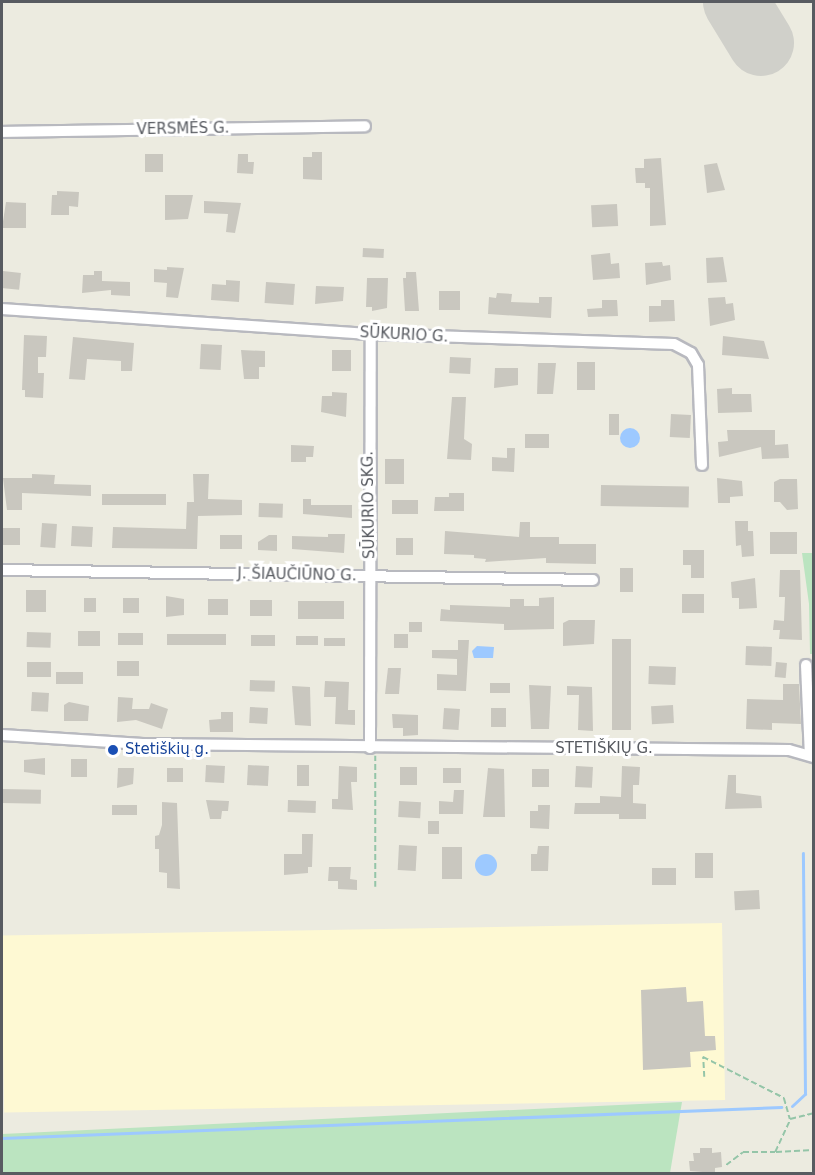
<!DOCTYPE html>
<meta charset="utf-8">
<style>
body{margin:0}
#map{position:relative;width:815px;height:1175px;overflow:hidden;background:#ecebe0;font-family:"DejaVu Sans",sans-serif}
div>[style]{position:absolute}
.commercial>*{inset:0;background:#fef9d3;transform-origin:0 0}
.green>*{inset:0;background:#bbe4c0}
.water>*{inset:0;background:#9dc9ff}
.round{border-radius:50%}
.stream>*{height:3px;margin:-1.5px;padding:0 1.5px;transform-origin:1.5px;border-radius:1.5px;background:#9dc9ff}
.runway>*{height:66px;margin:-33px;padding:0 33px;transform-origin:33px;border-radius:33px;background:#d0d0ca}
.building>*{inset:0;background:#c9c7bf;transform-origin:0 0}
.path>*{height:1.5px;margin-top:-0.75px;transform-origin:0;background:repeating-linear-gradient(90deg,#94c5a8 0 6px,transparent 0 9px)}
.roads{filter:drop-shadow(2px 0 #b8b9bf) drop-shadow(-2px 0 #b8b9bf) drop-shadow(0 2px #b8b9bf) drop-shadow(0 -2px #b8b9bf)}
.street>*{height:10px;margin:-5px;padding:0 5px;transform-origin:5px;border-radius:5px;background:#fff}
.dots>*{width:16px;height:16px;translate:-50% -50%;box-sizing:border-box;border:3px solid #fff;border-radius:50%}
span{translate:-50% -50%;white-space:nowrap;text-align:center;line-height:1.15;-webkit-text-stroke:6px #fff;paint-order:stroke}
.street-label{font-size:15px;color:#585b61}
.transit-label{font-size:15px;color:#164399}
.left{translate:0 -50%;text-align:left}
.frame{position:absolute;inset:0;border:3px solid #585b61;pointer-events:none}
</style>
<div id="map">
<div class="commercial">
<div style="left:722px;top:923px;width:177px;height:721px;rotate:89deg"></div>
</div>
<div class="green">
<div style="clip-path:polygon(802px 553px,813px 553px,813px 654px,810px 654px,809px 604px)"></div>
<div style="clip-path:polygon(682px 1102px,670px 1173px,2px 1173px,2px 1134px)"></div>
</div>
<div class="water">
<div class="round" style="left:620px;top:428px;width:20px;height:20px"></div>
<div style="clip-path:polygon(477px 646px,494px 647px,493px 658px,474px 658px,472px 651px)"></div>
<div class="round" style="left:475px;top:854px;width:22px;height:22px"></div>
</div>
<div class="stream">
<div style="left:792px;top:1106px;width:18px;rotate:-43deg"></div>
<div style="left:805px;top:1094px;width:241px;rotate:-90.5deg"></div>
<div style="left:2px;top:1138px;width:780px;rotate:-2.28deg"></div>
</div>
<div class="runway">
<div style="left:736px;top:2px;width:48px;rotate:58.6deg"></div>
</div>
<div class="building">
<div style="clip-path:polygon(312px 152px,322px 152px,322px 180px,303px 179px,303px 157px,312px 157px)"></div>
<div style="left:163px;top:154px;width:18px;height:18px;rotate:90deg"></div>
<div style="clip-path:polygon(238px 154px,248px 154px,248px 162px,254px 162px,253px 174px,237px 173px)"></div>
<div style="clip-path:polygon(661px 158px,666px 225px,650px 226px,650px 188px,645px 188px,645px 183px,636px 183px,635px 168px,644px 168px,644px 159px)"></div>
<div style="clip-path:polygon(717px 163px,725px 190px,707px 193px,704px 165px)"></div>
<div style="clip-path:polygon(57px 191px,79px 192px,78px 207px,69px 206px,69px 215px,51px 215px,52px 195px,57px 195px)"></div>
<div style="clip-path:polygon(165px 195px,193px 195px,188px 219px,165px 220px)"></div>
<div style="clip-path:polygon(204px 201px,241px 203px,235px 233px,226px 232px,228px 214px,204px 213px)"></div>
<div style="clip-path:polygon(6px 202px,26px 203px,26px 228px,2px 228px)"></div>
<div style="left:617px;top:204px;width:22px;height:26px;rotate:87deg"></div>
<div style="left:363px;top:248px;width:21px;height:9px;rotate:3deg"></div>
<div style="clip-path:polygon(610px 253px,611px 264px,619px 263px,620px 278px,593px 280px,591px 255px)"></div>
<div style="clip-path:polygon(723px 257px,727px 282px,707px 283px,706px 258px)"></div>
<div style="clip-path:polygon(662px 262px,663px 266px,670px 265px,671px 280px,646px 285px,645px 263px)"></div>
<div style="clip-path:polygon(167px 267px,184px 268px,178px 298px,166px 297px,167px 283px,154px 282px,154px 269px,167px 270px)"></div>
<div style="left:3px;top:271px;width:18px;height:17px;rotate:6deg"></div>
<div style="clip-path:polygon(94px 271px,102px 271px,102px 281px,130px 282px,130px 296px,111px 295px,111px 290px,82px 293px,83px 275px,94px 275px)"></div>
<div style="clip-path:polygon(406px 272px,416px 272px,419px 311px,405px 311px,403px 278px,406px 278px)"></div>
<div style="clip-path:polygon(367px 278px,388px 278px,387px 308px,372px 311px,372px 307px,366px 307px)"></div>
<div style="clip-path:polygon(226px 280px,240px 281px,239px 302px,211px 300px,212px 284px,226px 285px)"></div>
<div style="left:266px;top:282px;width:29px;height:21px;rotate:4deg"></div>
<div style="clip-path:polygon(316px 286px,344px 287px,343px 301px,315px 304px)"></div>
<div style="left:439px;top:291px;width:21px;height:19px"></div>
<div style="clip-path:polygon(497px 293px,512px 294px,511px 302px,539px 303px,539px 297px,552px 297px,551px 318px,488px 314px,489px 297px,496px 298px)"></div>
<div style="clip-path:polygon(725px 297px,726px 304px,733px 303px,735px 320px,710px 326px,708px 298px)"></div>
<div style="clip-path:polygon(602px 300px,617px 300px,618px 316px,588px 317px,587px 309px,602px 308px)"></div>
<div style="clip-path:polygon(661px 300px,674px 300px,675px 321px,649px 322px,649px 306px,661px 306px)"></div>
<div style="clip-path:polygon(24px 335px,47px 336px,46px 357px,38px 357px,38px 373px,44px 373px,43px 398px,25px 397px,25px 390px,22px 390px)"></div>
<div style="clip-path:polygon(723px 336px,764px 341px,769px 359px,722px 355px)"></div>
<div style="clip-path:polygon(73px 337px,134px 343px,132px 371px,121px 371px,121px 361px,87px 359px,85px 380px,69px 379px)"></div>
<div style="left:201px;top:344px;width:21px;height:25px;rotate:3deg"></div>
<div style="clip-path:polygon(241px 350px,265px 351px,265px 367px,259px 367px,259px 379px,244px 379px)"></div>
<div style="left:332px;top:350px;width:19px;height:21px"></div>
<div style="left:450px;top:357px;width:21px;height:16px;rotate:3deg"></div>
<div style="left:577px;top:362px;width:18px;height:28px"></div>
<div style="clip-path:polygon(538px 363px,556px 363px,553px 394px,537px 394px)"></div>
<div style="clip-path:polygon(495px 368px,518px 368px,518px 385px,494px 388px)"></div>
<div style="clip-path:polygon(732px 388px,732px 394px,751px 394px,752px 412px,718px 413px,717px 389px)"></div>
<div style="clip-path:polygon(332px 392px,347px 393px,346px 417px,321px 412px,322px 396px,332px 396px)"></div>
<div style="clip-path:polygon(452px 397px,466px 397px,464px 439px,472px 444px,471px 460px,447px 459px)"></div>
<div style="left:609px;top:414px;width:10px;height:21px"></div>
<div style="left:671px;top:414px;width:20px;height:23px;rotate:3deg"></div>
<div style="clip-path:polygon(727px 430px,775px 430px,775px 445px,788px 444px,789px 458px,762px 459px,761px 447px,719px 457px,718px 442px,728px 441px)"></div>
<div style="left:525px;top:434px;width:24px;height:14px"></div>
<div style="clip-path:polygon(291px 445px,314px 446px,313px 457px,306px 457px,306px 462px,291px 462px)"></div>
<div style="clip-path:polygon(507px 448px,515px 448px,514px 472px,492px 471px,492px 457px,507px 458px)"></div>
<div style="left:385px;top:459px;width:19px;height:25px"></div>
<div style="clip-path:polygon(32px 474px,55px 475px,54px 484px,91px 485px,91px 496px,22px 493px,22px 510px,7px 510px,3px 478px,32px 478px)"></div>
<div style="clip-path:polygon(193px 474px,209px 474px,208px 499px,242px 500px,242px 515px,198px 516px,197px 549px,112px 548px,113px 527px,186px 529px,187px 502px,194px 502px)"></div>
<div style="clip-path:polygon(717px 478px,742px 481px,743px 496px,730px 497px,730px 503px,718px 503px)"></div>
<div style="clip-path:polygon(780px 479px,797px 479px,798px 509px,787px 510px,780px 502px,774px 502px,774px 482px)"></div>
<div style="left:601px;top:485px;width:88px;height:21px;rotate:1deg"></div>
<div style="clip-path:polygon(449px 493px,464px 493px,464px 511px,434px 511px,435px 497px,449px 497px)"></div>
<div style="left:102px;top:494px;width:64px;height:11px"></div>
<div style="clip-path:polygon(303px 499px,311px 499px,311px 505px,352px 505px,352px 518px,303px 514px)"></div>
<div style="left:392px;top:500px;width:26px;height:14px"></div>
<div style="left:259px;top:503px;width:24px;height:14px;rotate:2deg"></div>
<div style="clip-path:polygon(735px 521px,748px 521px,748px 531px,753px 531px,754px 556px,742px 557px,741px 545px,736px 546px)"></div>
<div style="clip-path:polygon(520px 522px,530px 522px,530px 537px,559px 537px,559px 544px,596px 544px,596px 564px,546px 563px,546px 558px,485px 562px,486px 559px,474px 558px,474px 555px,444px 554px,445px 531px,519px 537px)"></div>
<div style="left:42px;top:523px;width:15px;height:24px;rotate:4deg"></div>
<div style="left:72px;top:526px;width:21px;height:20px;rotate:3deg"></div>
<div style="left:2px;top:528px;width:18px;height:17px"></div>
<div style="left:770px;top:532px;width:27px;height:22px"></div>
<div style="clip-path:polygon(328px 534px,345px 534px,344px 553px,292px 549px,292px 536px,328px 537px)"></div>
<div style="left:220px;top:535px;width:22px;height:14px"></div>
<div style="clip-path:polygon(269px 535px,277px 535px,277px 551px,258px 550px,258px 542px)"></div>
<div style="left:396px;top:538px;width:17px;height:17px"></div>
<div style="clip-path:polygon(683px 550px,704px 550px,704px 578px,691px 578px,691px 565px,683px 565px)"></div>
<div style="left:620px;top:568px;width:13px;height:24px"></div>
<div style="clip-path:polygon(780px 570px,800px 570px,802px 640px,779px 639px,780px 630px,773px 630px,774px 620px,784px 621px,785px 597px,779px 597px)"></div>
<div style="clip-path:polygon(755px 578px,757px 608px,739px 609px,739px 598px,732px 598px,731px 582px)"></div>
<div style="left:26px;top:590px;width:20px;height:22px"></div>
<div style="left:682px;top:594px;width:22px;height:19px"></div>
<div style="clip-path:polygon(166px 596px,184px 599px,184px 615px,166px 617px)"></div>
<div style="clip-path:polygon(554px 597px,554px 629px,504px 630px,504px 624px,440px 621px,441px 609px,450px 610px,450px 605px,510px 607px,510px 599px,524px 599px,524px 606px,539px 606px,539px 598px)"></div>
<div style="left:84px;top:598px;width:12px;height:14px"></div>
<div style="left:123px;top:598px;width:16px;height:15px"></div>
<div style="left:208px;top:599px;width:20px;height:16px"></div>
<div style="left:250px;top:600px;width:22px;height:16px"></div>
<div style="left:298px;top:601px;width:46px;height:18px"></div>
<div style="clip-path:polygon(569px 620px,595px 620px,594px 644px,563px 646px,563px 623px)"></div>
<div style="left:422px;top:622px;width:10px;height:13px;rotate:90deg"></div>
<div style="left:78px;top:631px;width:22px;height:15px"></div>
<div style="left:27px;top:632px;width:24px;height:15px;rotate:2deg"></div>
<div style="left:118px;top:633px;width:25px;height:12px"></div>
<div style="left:167px;top:634px;width:59px;height:11px"></div>
<div style="left:394px;top:634px;width:14px;height:14px"></div>
<div style="left:251px;top:635px;width:24px;height:11px"></div>
<div style="left:296px;top:636px;width:22px;height:9px"></div>
<div style="left:324px;top:638px;width:21px;height:8px"></div>
<div style="left:631px;top:639px;width:91px;height:19px;rotate:90deg"></div>
<div style="clip-path:polygon(458px 640px,469px 640px,466px 691px,437px 690px,437px 674px,457px 675px,457px 659px,432px 658px,432px 650px,458px 650px)"></div>
<div style="left:746px;top:646px;width:26px;height:19px;rotate:2deg"></div>
<div style="left:117px;top:661px;width:22px;height:15px"></div>
<div style="left:27px;top:662px;width:24px;height:15px"></div>
<div style="left:776px;top:662px;width:11px;height:15px;rotate:5deg"></div>
<div style="left:649px;top:666px;width:27px;height:18px;rotate:2deg"></div>
<div style="clip-path:polygon(388px 668px,401px 668px,399px 694px,385px 694px)"></div>
<div style="left:56px;top:672px;width:27px;height:12px"></div>
<div style="left:250px;top:680px;width:25px;height:11px;rotate:2deg"></div>
<div style="clip-path:polygon(325px 681px,349px 682px,348px 710px,355px 710px,355px 725px,335px 724px,336px 697px,324px 697px)"></div>
<div style="left:490px;top:683px;width:20px;height:10px"></div>
<div style="clip-path:polygon(783px 684px,799px 684px,801px 724px,772px 723px,772px 730px,746px 729px,747px 699px,783px 700px)"></div>
<div style="clip-path:polygon(529px 685px,551px 686px,549px 729px,531px 729px)"></div>
<div style="clip-path:polygon(292px 686px,310px 687px,311px 726px,295px 725px)"></div>
<div style="clip-path:polygon(567px 686px,592px 687px,593px 731px,578px 730px,579px 695px,567px 695px)"></div>
<div style="left:32px;top:692px;width:17px;height:19px;rotate:3deg"></div>
<div style="clip-path:polygon(118px 697px,133px 698px,132px 709px,149px 709px,151px 703px,168px 709px,162px 729px,136px 720px,117px 722px)"></div>
<div style="clip-path:polygon(69px 702px,89px 706px,88px 721px,64px 721px,64px 705px)"></div>
<div style="left:673px;top:705px;width:18px;height:22px;rotate:87deg"></div>
<div style="left:250px;top:707px;width:18px;height:16px;rotate:3deg"></div>
<div style="left:444px;top:708px;width:16px;height:21px;rotate:4deg"></div>
<div style="left:491px;top:708px;width:15px;height:19px"></div>
<div style="clip-path:polygon(221px 712px,233px 712px,233px 732px,210px 732px,209px 720px,221px 719px)"></div>
<div style="clip-path:polygon(392px 714px,418px 715px,418px 735px,403px 736px,403px 728px,393px 728px)"></div>
<div style="clip-path:polygon(45px 758px,45px 775px,24px 772px,24px 760px)"></div>
<div style="left:71px;top:759px;width:16px;height:18px"></div>
<div style="left:206px;top:765px;width:19px;height:17px;rotate:3deg"></div>
<div style="left:248px;top:765px;width:21px;height:20px;rotate:3deg"></div>
<div style="left:297px;top:765px;width:12px;height:21px"></div>
<div style="clip-path:polygon(339px 766px,357px 767px,357px 782px,351px 782px,353px 810px,332px 809px,332px 799px,338px 799px)"></div>
<div style="left:576px;top:766px;width:17px;height:21px;rotate:3deg"></div>
<div style="clip-path:polygon(622px 766px,640px 767px,639px 785px,633px 785px,633px 803px,646px 804px,646px 819px,619px 819px,619px 814px,574px 814px,575px 803px,600px 803px,600px 796px,621px 797px)"></div>
<div style="left:400px;top:767px;width:17px;height:18px"></div>
<div style="clip-path:polygon(118px 768px,134px 768px,133px 784px,117px 788px)"></div>
<div style="left:167px;top:768px;width:16px;height:14px"></div>
<div style="left:443px;top:768px;width:18px;height:15px"></div>
<div style="clip-path:polygon(488px 768px,504px 769px,505px 817px,483px 817px)"></div>
<div style="left:532px;top:769px;width:17px;height:18px"></div>
<div style="clip-path:polygon(728px 775px,736px 775px,736px 793px,761px 796px,762px 808px,725px 809px)"></div>
<div style="left:2px;top:789px;width:39px;height:14px;rotate:1deg"></div>
<div style="clip-path:polygon(454px 790px,464px 790px,463px 814px,439px 814px,439px 801px,453px 802px)"></div>
<div style="clip-path:polygon(206px 800px,229px 801px,228px 811px,222px 811px,221px 819px,210px 819px)"></div>
<div style="left:288px;top:800px;width:28px;height:12px;rotate:2deg"></div>
<div style="left:399px;top:801px;width:22px;height:16px;rotate:3deg"></div>
<div style="clip-path:polygon(162px 802px,177px 803px,180px 889px,167px 888px,167px 873px,159px 872px,159px 849px,155px 849px,155px 836px,159px 835px,162px 825px)"></div>
<div style="left:112px;top:805px;width:25px;height:10px"></div>
<div style="clip-path:polygon(538px 805px,550px 805px,549px 829px,530px 828px,530px 811px,538px 811px)"></div>
<div style="left:428px;top:821px;width:11px;height:13px"></div>
<div style="clip-path:polygon(302px 834px,313px 834px,312px 867px,308px 867px,308px 873px,284px 875px,284px 854px,302px 854px)"></div>
<div style="left:399px;top:845px;width:18px;height:25px;rotate:3deg"></div>
<div style="clip-path:polygon(538px 846px,549px 846px,548px 871px,531px 871px,531px 854px,537px 854px)"></div>
<div style="left:442px;top:847px;width:20px;height:32px"></div>
<div style="left:695px;top:853px;width:18px;height:25px"></div>
<div style="clip-path:polygon(329px 867px,351px 867px,350px 879px,357px 880px,357px 890px,338px 889px,338px 881px,328px 881px)"></div>
<div style="left:652px;top:868px;width:24px;height:17px"></div>
<div style="left:759px;top:890px;width:19px;height:25px;rotate:87deg"></div>
<div style="clip-path:polygon(686px 987px,687px 1002px,703px 1001px,705px 1036px,715px 1036px,716px 1050px,690px 1052px,691px 1067px,643px 1070px,641px 990px)"></div>
<div style="clip-path:polygon(700px 1148px,712px 1148px,712px 1153px,721px 1152px,722px 1167px,715px 1168px,715px 1173px,690px 1171px,689px 1161px,694px 1161px,693px 1153px,700px 1153px)"></div>
</div>
<div class="path">
<div style="left:375px;top:887px;width:131px;rotate:-90deg"></div>
<div style="left:704px;top:1077px;width:20px;rotate:-93deg"></div>
<div style="left:703px;top:1057px;width:91px;rotate:26.8deg"></div>
<div style="left:784px;top:1098px;width:22px;rotate:74deg"></div>
<div style="left:790px;top:1119px;width:25px;rotate:-14deg"></div>
<div style="left:776px;top:1152px;width:37px;rotate:-3deg"></div>
<div style="left:726px;top:1165px;width:21px;rotate:-37deg"></div>
<div style="left:743px;top:1152px;width:32px"></div>
<div style="left:775px;top:1152px;width:35px;rotate:-65deg"></div>
</div>
<div class="roads">
<div class="street">
<div style="left:2px;top:132px;width:363px;rotate:-0.9deg"></div>
<div style="left:2px;top:309px;width:370px;rotate:3.9deg"></div>
<div style="left:371px;top:334px;width:303px;rotate:1.9deg"></div>
<div style="left:674px;top:344px;width:19px;rotate:28deg"></div>
<div style="left:691px;top:353px;width:14px;rotate:60deg"></div>
<div style="left:698px;top:365px;width:100px;rotate:87.7deg"></div>
<div style="left:2px;top:570px;width:591px;rotate:0.97deg"></div>
<div style="left:806px;top:665px;width:90px;rotate:87.5deg"></div>
<div style="left:2px;top:735px;width:141px;rotate:3.7deg"></div>
<div style="left:143px;top:744px;width:646px;rotate:0.53deg"></div>
<div style="left:789px;top:750px;width:26px;rotate:16deg"></div>
<div style="left:370px;top:748px;width:414px;rotate:-89.9deg"></div>
</div>
</div>
<div class="dots">
<div style="left:113px;top:750px;background:#1a4fb4"></div>
</div>
<div class="street-label">
<span style="left:183px;top:129px;rotate:-1deg">VERSMĖS G.</span>
<span style="left:404px;top:335px;rotate:3deg">SŪKURIO G.</span>
<span style="left:369px;top:505px;rotate:-91deg">SŪKURIO SKG.</span>
<span style="left:297px;top:575px;rotate:1deg">J. ŠIAUČIŪNO G.</span>
<span style="left:604px;top:749px">STETIŠKIŲ G.</span>
</div>
<div class="transit-label">
<span class="left" style="left:125px;top:750px">Stetiškių g.</span>
</div>
<div class="frame"></div>
</div>
